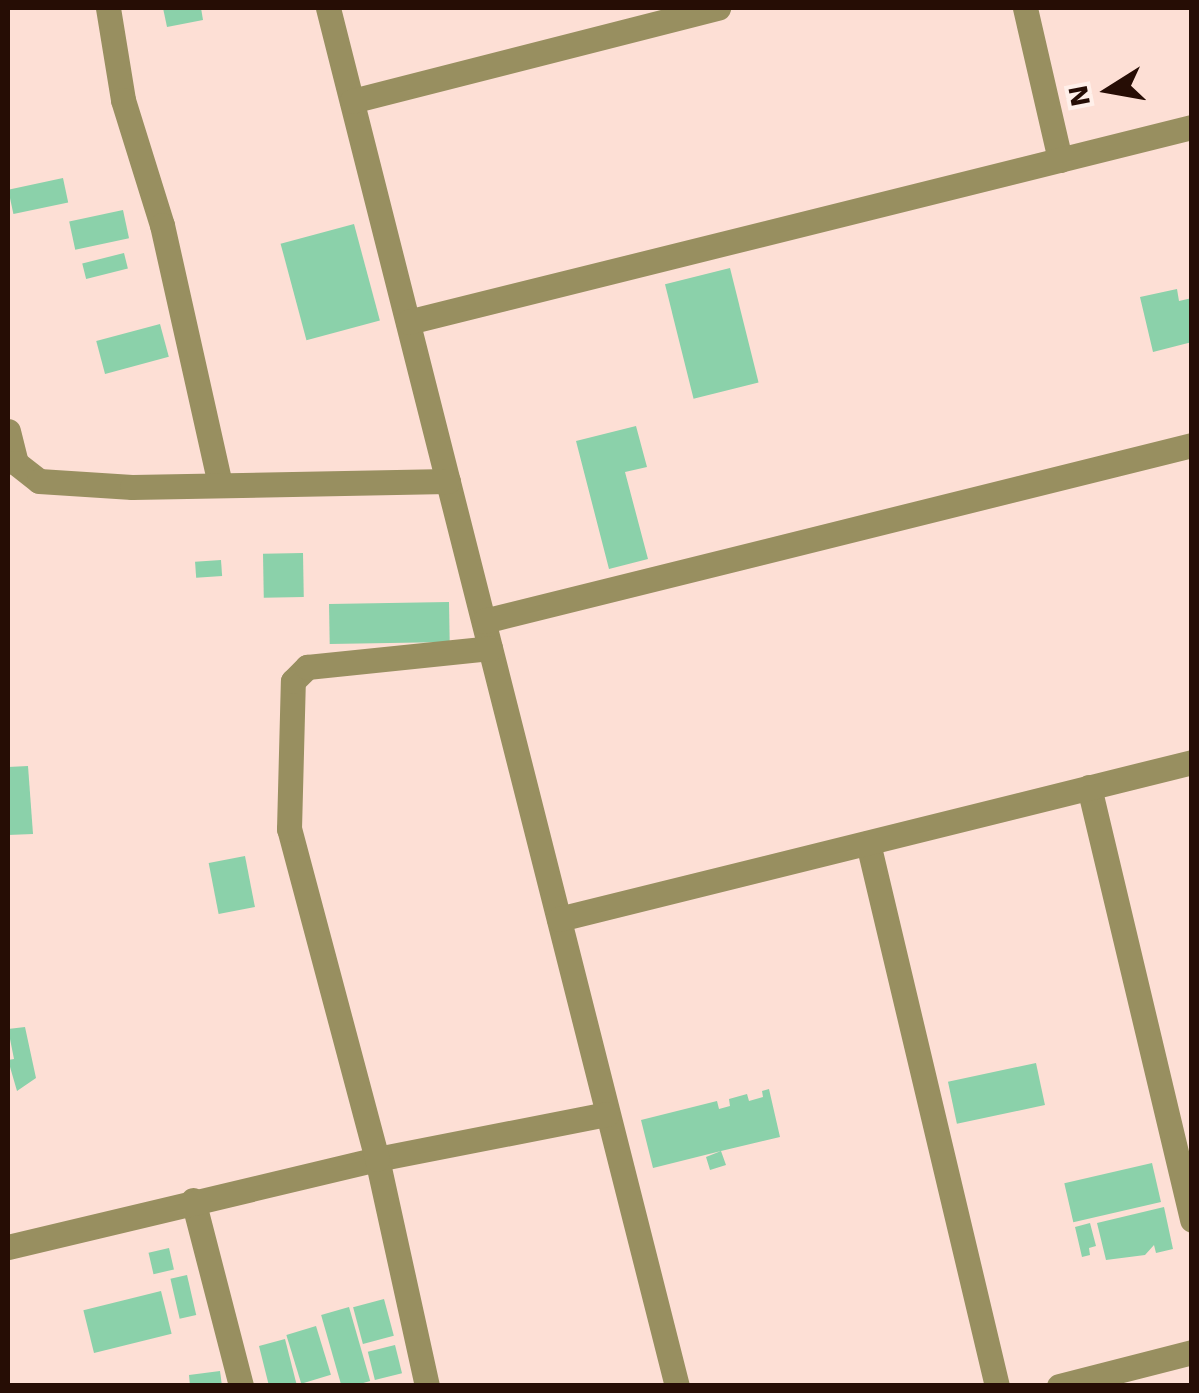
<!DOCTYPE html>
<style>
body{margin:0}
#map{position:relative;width:1199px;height:1393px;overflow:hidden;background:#fddfd5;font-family:"Work Sans",sans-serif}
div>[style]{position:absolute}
.building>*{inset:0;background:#8bd1aa;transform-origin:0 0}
.street>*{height:25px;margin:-12.5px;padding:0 12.5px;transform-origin:12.5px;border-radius:12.5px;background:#988f60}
span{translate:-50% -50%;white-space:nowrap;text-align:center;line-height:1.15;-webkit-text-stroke:8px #fff0ea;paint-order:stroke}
.frame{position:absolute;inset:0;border:10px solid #260d05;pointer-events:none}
.north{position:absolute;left:1059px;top:40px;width:100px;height:100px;-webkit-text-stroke:8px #fff0ea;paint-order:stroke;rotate:259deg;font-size:28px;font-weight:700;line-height:40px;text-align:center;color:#260d05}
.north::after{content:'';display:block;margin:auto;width:35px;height:45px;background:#260d05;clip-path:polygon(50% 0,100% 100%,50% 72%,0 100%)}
</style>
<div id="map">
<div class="building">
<div style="clip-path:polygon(163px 8px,201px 8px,203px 20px,167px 27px)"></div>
<div style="left:63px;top:178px;width:25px;height:56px;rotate:78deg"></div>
<div style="left:123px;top:210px;width:29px;height:55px;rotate:78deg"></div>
<div style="left:354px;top:224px;width:100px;height:76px;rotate:75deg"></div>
<div style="left:124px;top:253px;width:16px;height:43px;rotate:76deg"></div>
<div style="left:730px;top:268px;width:118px;height:67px;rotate:76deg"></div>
<div style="clip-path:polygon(1177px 289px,1179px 301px,1192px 298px,1192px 342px,1153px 352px,1140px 297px)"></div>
<div style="left:160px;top:324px;width:34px;height:66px;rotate:75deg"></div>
<div style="clip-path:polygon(636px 426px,647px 467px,625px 472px,648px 559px,609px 569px,576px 441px)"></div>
<div style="left:303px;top:553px;width:44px;height:40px;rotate:89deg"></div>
<div style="left:221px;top:560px;width:16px;height:26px;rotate:86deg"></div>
<div style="left:449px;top:602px;width:40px;height:120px;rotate:89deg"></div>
<div style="clip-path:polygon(28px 766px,33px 834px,8px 835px,8px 767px)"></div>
<div style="left:245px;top:856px;width:52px;height:37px;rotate:79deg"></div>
<div style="clip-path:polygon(25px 1027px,36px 1078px,17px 1091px,8px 1060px,14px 1059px,8px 1029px)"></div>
<div style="left:1036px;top:1063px;width:43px;height:90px;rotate:78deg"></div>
<div style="clip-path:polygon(769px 1089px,780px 1137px,721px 1151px,726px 1165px,710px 1170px,706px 1157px,721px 1151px,653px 1168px,641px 1120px,717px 1101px,719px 1109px,730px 1106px,729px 1099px,747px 1094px,749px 1101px,763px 1097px,762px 1091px)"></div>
<div style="left:1152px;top:1163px;width:40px;height:90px;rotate:77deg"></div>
<div style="clip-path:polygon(1164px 1207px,1173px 1249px,1156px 1253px,1154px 1245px,1145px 1255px,1106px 1260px,1097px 1223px)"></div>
<div style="clip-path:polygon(1090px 1223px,1096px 1246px,1089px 1248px,1090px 1255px,1082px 1257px,1075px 1227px)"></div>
<div style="left:169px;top:1248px;width:22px;height:21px;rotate:77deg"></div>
<div style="left:187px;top:1275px;width:41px;height:17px;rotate:77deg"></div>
<div style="left:161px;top:1291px;width:44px;height:80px;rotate:76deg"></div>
<div style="left:384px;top:1299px;width:38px;height:32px;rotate:75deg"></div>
<div style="left:349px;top:1307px;width:77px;height:29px;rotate:74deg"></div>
<div style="left:316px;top:1326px;width:51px;height:31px;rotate:73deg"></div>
<div style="clip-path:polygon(285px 1339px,297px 1386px,269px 1386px,259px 1346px)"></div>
<div style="left:395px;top:1345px;width:29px;height:28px;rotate:76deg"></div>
<div style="clip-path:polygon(220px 1371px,222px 1386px,190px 1386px,189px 1375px)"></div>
</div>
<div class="street">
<div style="left:108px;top:8px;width:93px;rotate:80.7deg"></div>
<div style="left:123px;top:100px;width:131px;rotate:72.7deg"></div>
<div style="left:162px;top:225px;width:266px;rotate:77.4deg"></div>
<div style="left:328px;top:8px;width:1422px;rotate:75.79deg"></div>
<div style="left:1025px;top:8px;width:156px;rotate:77deg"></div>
<div style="left:352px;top:101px;width:378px;rotate:-14.3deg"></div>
<div style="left:408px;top:322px;width:808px;rotate:-13.97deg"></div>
<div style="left:8px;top:431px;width:33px;rotate:76deg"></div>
<div style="left:16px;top:463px;width:29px;rotate:38deg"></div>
<div style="left:39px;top:481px;width:93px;rotate:3.7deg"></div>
<div style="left:132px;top:487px;width:316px;rotate:-1.1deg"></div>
<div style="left:484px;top:621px;width:730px;rotate:-13.96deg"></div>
<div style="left:1089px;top:787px;width:445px;rotate:76.6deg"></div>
<div style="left:868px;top:843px;width:558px;rotate:76.64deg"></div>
<div style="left:559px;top:919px;width:652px;rotate:-13.93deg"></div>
<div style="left:193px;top:1200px;width:192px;rotate:75.5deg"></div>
<div style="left:8px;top:1247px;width:379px;rotate:-13.4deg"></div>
<div style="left:377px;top:1159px;width:234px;rotate:-11.1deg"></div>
<div style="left:427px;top:1386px;width:232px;rotate:-102.4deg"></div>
<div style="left:377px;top:1159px;width:342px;rotate:-104.9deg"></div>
<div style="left:289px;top:829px;width:148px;rotate:-88.5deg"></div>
<div style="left:293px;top:681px;width:20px;rotate:-45deg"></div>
<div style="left:307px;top:667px;width:184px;rotate:-5.9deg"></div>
<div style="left:1059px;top:1386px;width:137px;rotate:-14.3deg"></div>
</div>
<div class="frame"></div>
<div class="north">N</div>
</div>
